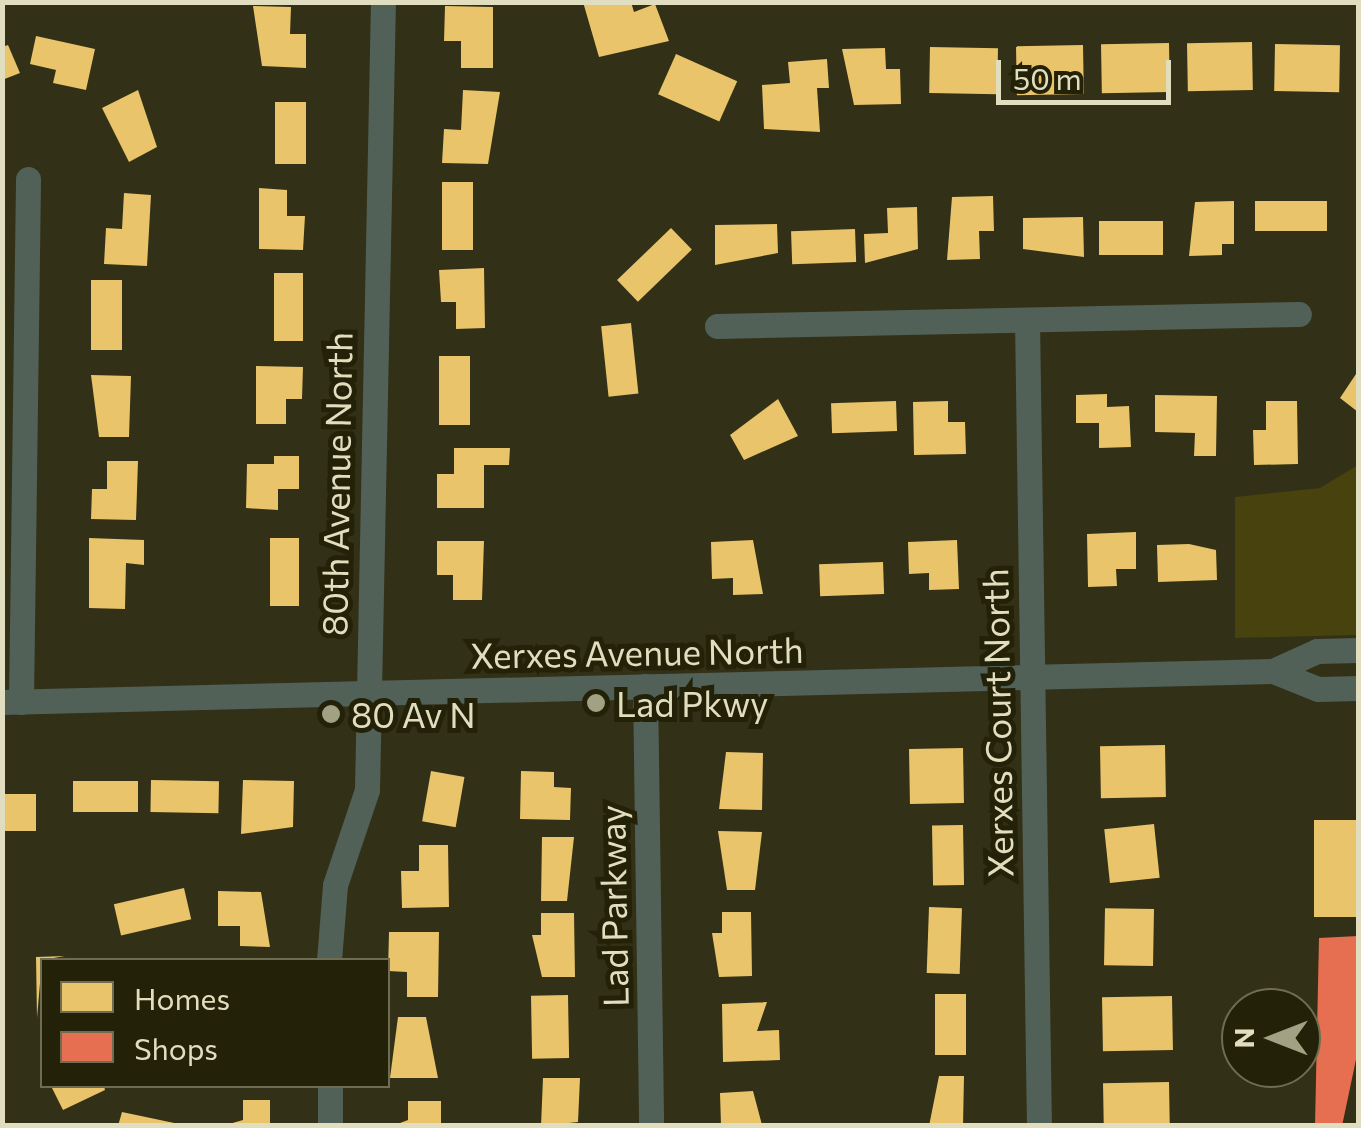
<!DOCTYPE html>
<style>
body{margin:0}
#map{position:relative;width:1361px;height:1128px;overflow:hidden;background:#323016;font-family:Commissioner,sans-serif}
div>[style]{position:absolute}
.built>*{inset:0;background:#47420e}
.homes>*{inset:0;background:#e9c46a;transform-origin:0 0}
.shops>*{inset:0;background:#e76f51}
.minor>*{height:25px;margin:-12.5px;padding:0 12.5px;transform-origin:12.5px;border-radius:12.5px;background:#516157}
.dots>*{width:28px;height:28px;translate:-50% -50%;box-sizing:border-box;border:5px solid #232108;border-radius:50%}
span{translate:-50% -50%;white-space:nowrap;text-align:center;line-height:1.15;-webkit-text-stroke:10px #232108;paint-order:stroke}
.street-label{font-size:35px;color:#e0debf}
.poi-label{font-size:35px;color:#e0debf}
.left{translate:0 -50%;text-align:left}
.frame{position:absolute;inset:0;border:5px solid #e0debf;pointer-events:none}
.legend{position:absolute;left:40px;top:958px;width:350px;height:130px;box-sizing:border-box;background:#232108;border:2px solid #6f6d51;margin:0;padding:12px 18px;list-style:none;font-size:30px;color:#e0debf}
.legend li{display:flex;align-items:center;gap:20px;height:50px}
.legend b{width:50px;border:2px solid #6f6d51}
.north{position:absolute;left:1221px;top:988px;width:100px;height:100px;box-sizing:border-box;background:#232108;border:2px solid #6f6d51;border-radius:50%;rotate:270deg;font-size:28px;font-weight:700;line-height:40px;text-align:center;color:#e0debf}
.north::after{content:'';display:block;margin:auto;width:35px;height:45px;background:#a3a184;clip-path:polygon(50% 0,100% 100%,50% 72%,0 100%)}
.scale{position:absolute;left:996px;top:60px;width:175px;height:45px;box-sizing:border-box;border:5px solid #e0debf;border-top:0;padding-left:12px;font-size:30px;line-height:35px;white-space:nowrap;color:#e0debf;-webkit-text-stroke:8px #232108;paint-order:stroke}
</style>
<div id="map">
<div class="built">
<div style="clip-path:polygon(1358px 465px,1358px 635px,1235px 638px,1235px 497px,1320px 488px)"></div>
</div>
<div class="homes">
<div style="clip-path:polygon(583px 2px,631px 2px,634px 12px,655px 4px,669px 41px,599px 57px)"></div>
<div style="clip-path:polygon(253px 6px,291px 7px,290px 34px,306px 34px,306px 68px,262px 66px)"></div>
<div style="clip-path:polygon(445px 6px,493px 7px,493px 68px,461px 68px,461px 41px,444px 41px)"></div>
<div style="clip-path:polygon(36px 36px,95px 49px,86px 90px,53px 83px,56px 70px,30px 64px)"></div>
<div style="left:1252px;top:42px;width:48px;height:65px;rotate:89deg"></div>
<div style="left:1169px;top:43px;width:49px;height:68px;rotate:89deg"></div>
<div style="left:1275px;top:44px;width:65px;height:47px;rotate:1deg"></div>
<div style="clip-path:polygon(8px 45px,20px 73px,2px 80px,2px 47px)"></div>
<div style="left:1083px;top:45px;width:49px;height:67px;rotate:89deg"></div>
<div style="left:930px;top:47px;width:68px;height:46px;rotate:1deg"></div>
<div style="clip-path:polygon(885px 48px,886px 69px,900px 69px,901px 104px,854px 105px,842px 49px)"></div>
<div style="left:676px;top:54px;width:67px;height:44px;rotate:24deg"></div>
<div style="clip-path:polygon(827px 59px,829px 88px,817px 88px,820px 132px,764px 129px,762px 85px,790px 83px,788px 62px)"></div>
<div style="clip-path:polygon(138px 90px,157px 147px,129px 162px,102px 108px)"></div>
<div style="clip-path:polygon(463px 90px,500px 92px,488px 164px,442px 163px,444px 129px,461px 130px)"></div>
<div style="left:275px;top:102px;width:31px;height:62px"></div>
<div style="left:442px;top:182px;width:31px;height:68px"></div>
<div style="clip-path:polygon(259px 188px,287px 190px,287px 216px,305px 216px,303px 250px,259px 249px)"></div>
<div style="clip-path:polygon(124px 193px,151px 195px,147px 266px,104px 264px,106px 228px,122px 229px)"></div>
<div style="clip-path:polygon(993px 196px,994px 231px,979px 231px,980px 259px,947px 260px,952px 197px)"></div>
<div style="clip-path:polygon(1234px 201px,1234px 244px,1222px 244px,1222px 255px,1189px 256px,1195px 202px)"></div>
<div style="left:1327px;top:201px;width:30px;height:72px;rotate:90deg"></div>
<div style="clip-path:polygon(917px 207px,918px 249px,865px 263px,864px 234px,888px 233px,887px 208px)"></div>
<div style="clip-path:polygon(1083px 217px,1084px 257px,1023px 249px,1023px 218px)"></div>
<div style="left:1163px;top:221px;width:34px;height:64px;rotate:90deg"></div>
<div style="clip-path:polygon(777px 224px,778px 253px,715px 265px,715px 225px)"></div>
<div style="left:671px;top:228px;width:30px;height:75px;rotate:46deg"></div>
<div style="left:855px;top:229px;width:33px;height:64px;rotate:88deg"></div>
<div style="clip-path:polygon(484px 268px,485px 328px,456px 329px,456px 302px,441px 302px,439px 270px)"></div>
<div style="left:274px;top:273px;width:29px;height:68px"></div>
<div style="left:91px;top:280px;width:31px;height:70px"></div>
<div style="left:631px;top:323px;width:71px;height:30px;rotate:84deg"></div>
<div style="left:439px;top:356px;width:31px;height:69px"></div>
<div style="clip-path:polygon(256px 366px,303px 367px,302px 399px,286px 399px,286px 424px,256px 424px)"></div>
<div style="clip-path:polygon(1358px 371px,1358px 412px,1340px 398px)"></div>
<div style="clip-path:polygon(91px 375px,131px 376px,129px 437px,99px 437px)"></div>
<div style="clip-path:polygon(1107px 394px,1107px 407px,1129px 406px,1131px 447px,1099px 448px,1099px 423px,1076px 423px,1076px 395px)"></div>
<div style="clip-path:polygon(1155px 395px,1217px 396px,1216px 456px,1194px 456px,1195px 433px,1155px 432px)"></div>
<div style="clip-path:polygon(778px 399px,798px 436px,744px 460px,730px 435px)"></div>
<div style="left:896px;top:401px;width:30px;height:65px;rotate:88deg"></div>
<div style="clip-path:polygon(948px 401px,948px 422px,965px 422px,966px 454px,914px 455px,913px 402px)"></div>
<div style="clip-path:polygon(1266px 401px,1297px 401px,1298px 464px,1254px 465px,1253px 430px,1266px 430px)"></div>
<div style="clip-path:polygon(454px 448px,510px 448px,509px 465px,484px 465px,484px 508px,437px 508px,437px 474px,454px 474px)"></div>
<div style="clip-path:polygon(274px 456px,299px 456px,299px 489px,278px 489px,278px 510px,246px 508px,247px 464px,274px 464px)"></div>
<div style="clip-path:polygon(107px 461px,138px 461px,136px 520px,91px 519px,92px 489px,107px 489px)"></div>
<div style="clip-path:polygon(1136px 532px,1136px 569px,1116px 569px,1117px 586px,1088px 587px,1087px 534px)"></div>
<div style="clip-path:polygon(89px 538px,144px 540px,144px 565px,126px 563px,125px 609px,89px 608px)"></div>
<div style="left:270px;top:538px;width:29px;height:68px"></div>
<div style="clip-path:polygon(753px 540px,763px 594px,733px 595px,733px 578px,712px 579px,711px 542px)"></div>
<div style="clip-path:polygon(957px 540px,959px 589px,929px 590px,929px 573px,909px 574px,908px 542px)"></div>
<div style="clip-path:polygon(437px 541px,484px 541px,482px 600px,453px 600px,453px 575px,437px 575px)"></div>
<div style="clip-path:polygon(1189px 544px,1216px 550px,1217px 580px,1158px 582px,1157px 545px)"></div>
<div style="left:883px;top:562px;width:32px;height:64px;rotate:88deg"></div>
<div style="left:1165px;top:745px;width:52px;height:65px;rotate:89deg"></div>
<div style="left:963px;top:748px;width:55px;height:54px;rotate:89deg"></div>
<div style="clip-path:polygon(726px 752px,763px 753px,762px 810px,719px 809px)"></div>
<div style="left:431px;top:771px;width:34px;height:51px;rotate:10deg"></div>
<div style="clip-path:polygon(521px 771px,554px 772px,554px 787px,571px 788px,570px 820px,520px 819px)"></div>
<div style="left:151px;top:780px;width:68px;height:32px;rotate:1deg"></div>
<div style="clip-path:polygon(243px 780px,294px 781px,293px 827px,241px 834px)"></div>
<div style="left:138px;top:781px;width:31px;height:65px;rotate:90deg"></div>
<div style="left:2px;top:794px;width:34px;height:37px"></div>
<div style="left:1358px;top:820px;width:97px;height:44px;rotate:90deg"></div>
<div style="left:1154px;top:824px;width:54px;height:50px;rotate:84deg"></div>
<div style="left:963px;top:825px;width:60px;height:31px;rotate:89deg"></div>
<div style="clip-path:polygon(718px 831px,762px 832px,755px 890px,727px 890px)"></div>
<div style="clip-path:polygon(542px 837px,574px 837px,567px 901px,541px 901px)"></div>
<div style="clip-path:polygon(419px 845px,448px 845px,449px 907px,402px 908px,401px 871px,419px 871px)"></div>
<div style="left:184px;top:888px;width:32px;height:72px;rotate:77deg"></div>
<div style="clip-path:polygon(218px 891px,261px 892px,270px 947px,240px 946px,240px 926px,218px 926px)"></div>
<div style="left:929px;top:907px;width:33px;height:66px;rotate:2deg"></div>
<div style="left:1154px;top:909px;width:57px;height:49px;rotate:91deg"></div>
<div style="clip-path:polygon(722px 912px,751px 912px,752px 976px,719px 977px,712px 933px,722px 933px)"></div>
<div style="clip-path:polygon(541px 913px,574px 913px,575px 977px,542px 977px,532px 935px,541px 935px)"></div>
<div style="clip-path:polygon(389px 932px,439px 932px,438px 997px,407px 997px,407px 972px,388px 971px)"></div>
<div style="clip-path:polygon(65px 956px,42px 960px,37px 1018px,36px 957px)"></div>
<div style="left:935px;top:994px;width:31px;height:61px"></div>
<div style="left:568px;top:995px;width:63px;height:37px;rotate:89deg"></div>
<div style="left:1172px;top:996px;width:54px;height:70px;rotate:89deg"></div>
<div style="clip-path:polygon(767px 1002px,757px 1031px,779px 1030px,780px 1060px,723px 1062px,722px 1004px)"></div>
<div style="clip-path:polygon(398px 1017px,426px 1017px,438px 1078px,390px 1078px)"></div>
<div style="clip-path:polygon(939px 1076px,964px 1076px,963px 1126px,929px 1126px)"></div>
<div style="clip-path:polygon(543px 1078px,580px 1078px,578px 1122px,541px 1126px)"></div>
<div style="left:1169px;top:1082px;width:44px;height:66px;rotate:89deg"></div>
<div style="clip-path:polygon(51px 1086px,104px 1086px,105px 1090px,63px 1110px)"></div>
<div style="clip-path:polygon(753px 1091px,762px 1125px,721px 1126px,720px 1093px)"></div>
<div style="clip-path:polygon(243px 1100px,270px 1100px,270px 1126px,222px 1126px,243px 1120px)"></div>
<div style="clip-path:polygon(408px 1101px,441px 1101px,441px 1126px,392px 1126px,408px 1120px)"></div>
<div style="clip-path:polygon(122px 1112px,179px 1124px,178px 1126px,118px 1126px)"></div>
</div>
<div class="shops">
<div style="clip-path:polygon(1358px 936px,1358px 1050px,1342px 1126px,1315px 1126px,1319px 938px)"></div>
</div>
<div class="minor">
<div style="left:1027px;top:320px;width:806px;rotate:89.15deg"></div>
<div style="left:717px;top:326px;width:582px;rotate:-1.18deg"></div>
<div style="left:1273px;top:671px;width:48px;rotate:21.8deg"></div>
<div style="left:1318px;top:689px;width:40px;rotate:-1.4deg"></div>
<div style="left:645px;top:686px;width:440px;rotate:89.2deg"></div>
<div style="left:2px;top:702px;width:1271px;rotate:-1.4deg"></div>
<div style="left:1273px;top:671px;width:48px;rotate:-24.4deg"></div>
<div style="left:1317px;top:651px;width:41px;rotate:-1.4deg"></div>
<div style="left:21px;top:702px;width:523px;rotate:-89.23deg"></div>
<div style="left:329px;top:960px;width:75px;rotate:-85.4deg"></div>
<div style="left:335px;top:885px;width:100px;rotate:-71.4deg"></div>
<div style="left:367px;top:790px;width:788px;rotate:-88.84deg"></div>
<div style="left:330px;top:1086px;width:40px;rotate:90deg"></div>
</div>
<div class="dots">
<div style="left:596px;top:703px;background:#a3a184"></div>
<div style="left:331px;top:714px;background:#a3a184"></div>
</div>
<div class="street-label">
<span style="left:336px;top:484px;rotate:-89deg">80th Avenue North</span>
<span style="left:637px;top:652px;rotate:-1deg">Xerxes Avenue North</span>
<span style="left:997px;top:723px;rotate:-91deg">Xerxes Court North</span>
<span style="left:613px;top:906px;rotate:-91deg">Lad Parkway</span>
</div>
<div class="poi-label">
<span class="left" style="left:616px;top:703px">Lad Pkwy</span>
<span class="left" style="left:351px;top:714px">80 Av N</span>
</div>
<div class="frame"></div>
<ul class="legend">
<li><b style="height:28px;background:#e9c46a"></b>Homes</li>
<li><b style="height:28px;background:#e76f51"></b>Shops</li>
</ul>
<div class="north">N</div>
<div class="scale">50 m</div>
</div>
